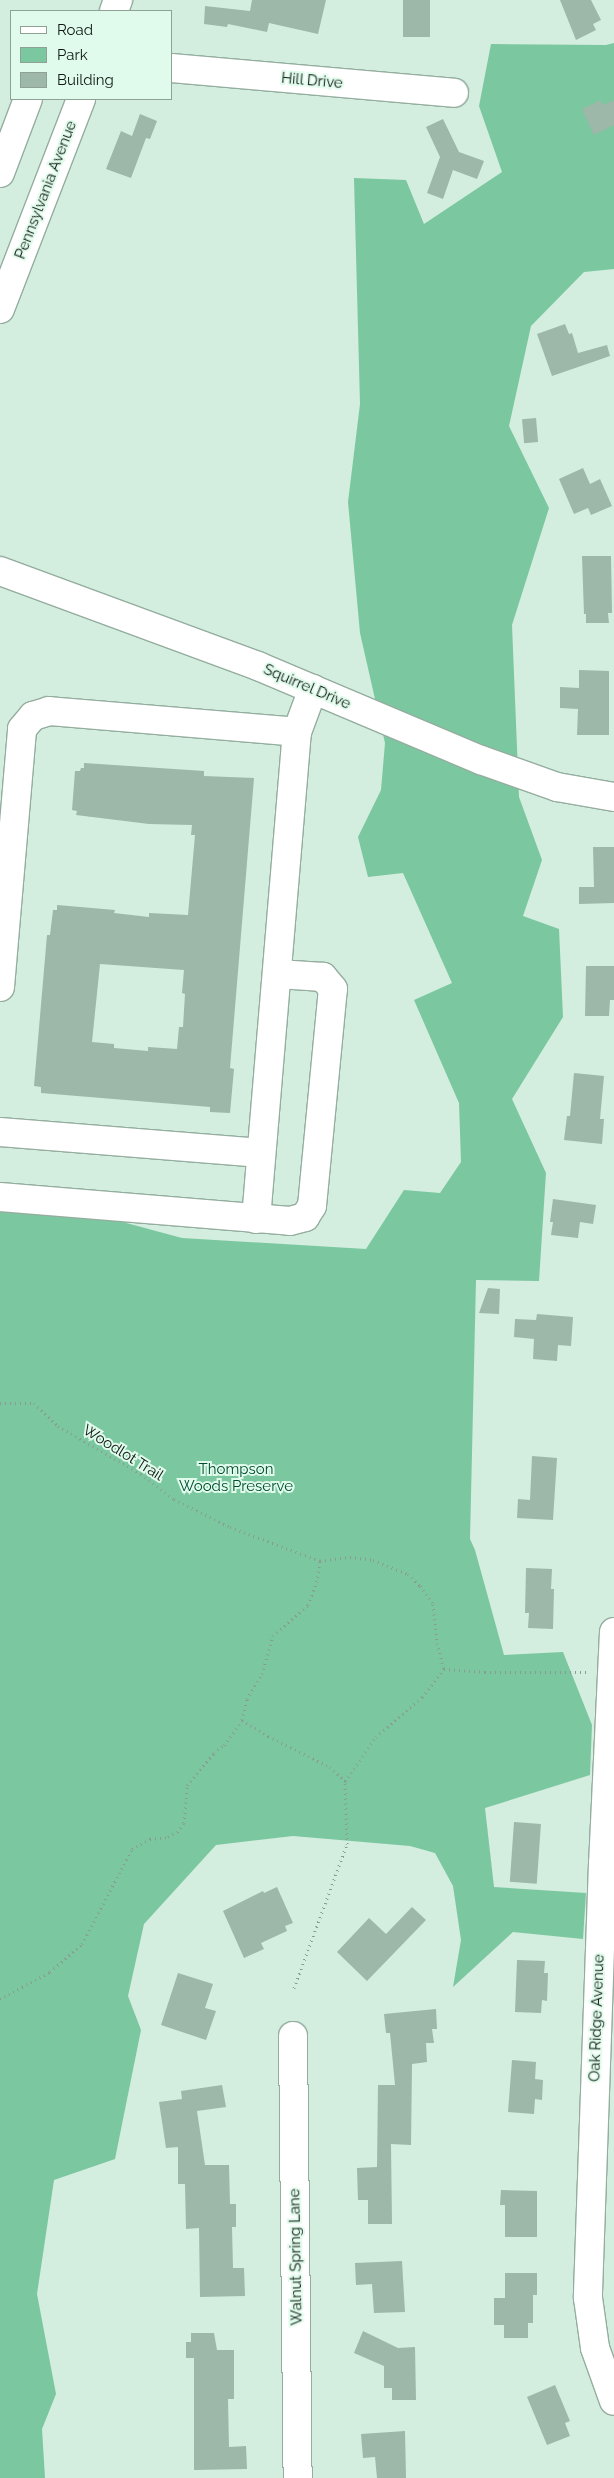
<!DOCTYPE html>
<style>
body{margin:0}
#map{position:relative;width:614px;height:2478px;overflow:hidden;background:#d3edde;font-family:Raleway,sans-serif}
div>[style]{position:absolute}
.green>*{inset:0;background:#7bc7a0}
.building>*{inset:0;background:#9db7a8;transform-origin:0 0}
.path>*{height:3px;margin-top:-1.5px;transform-origin:0;background:repeating-linear-gradient(90deg,#899c91 0 1px,transparent 0 5px)}
.roads{filter:drop-shadow(1px 0 #94ad9f) drop-shadow(-1px 0 #94ad9f) drop-shadow(0 1px #94ad9f) drop-shadow(0 -1px #94ad9f)}
.minor>*{height:28px;margin:-14px;padding:0 14px;transform-origin:14px;border-radius:14px;background:#fff}
span{translate:-50% -50%;white-space:nowrap;text-align:center;line-height:1.15;-webkit-text-stroke:4px #e0fbeb;paint-order:stroke}
.street-label{font-size:15px;color:#101914}
.park-label{font-size:15px;color:#014c30}
.legend{position:absolute;left:10px;top:10px;width:162px;height:90px;box-sizing:border-box;background:#e0fbeb;border:1px solid #8da195;margin:0;padding:6px 9px;list-style:none;font-size:15px;color:#101914}
.legend li{display:flex;align-items:center;gap:10px;height:25px}
.legend b{width:25px;border:1px solid #8da195}
</style>
<div id="map">
<div class="green">
<div style="clip-path:polygon(614px 43px,614px 269px,584px 272px,531px 326px,509px 426px,549px 508px,512px 625px,519px 797px,542px 860px,523px 916px,559px 929px,563px 1017px,512px 1099px,546px 1173px,539px 1281px,476px 1280px,470px 1539px,475px 1550px,504px 1655px,563px 1652px,592px 1725px,590px 1775px,485px 1808px,494px 1887px,586px 1893px,583px 1939px,513px 1932px,453px 1987px,461px 1940px,453px 1886px,435px 1853px,410px 1846px,293px 1836px,216px 1845px,144px 1924px,128px 1996px,141px 2030px,115px 2159px,54px 2180px,37px 2294px,56px 2394px,42px 2429px,45px 2478px,0 2478px,0 1189px,182px 1238px,366px 1249px,404px 1190px,440px 1193px,461px 1162px,459px 1103px,414px 1000px,452px 983px,403px 873px,368px 877px,358px 837px,381px 790px,385px 743px,360px 633px,348px 502px,360px 404px,354px 178px,406px 180px,424px 224px,502px 172px,479px 106px,491px 44px,606px 45px)"></div>
</div>
<div class="building">
<div style="clip-path:polygon(252px 0,326px 0,318px 34px,269px 23px,267px 32px,228px 24px,227px 27px,204px 24px,205px 6px,250px 11px)"></div>
<div style="left:403px;top:0;width:27px;height:37px"></div>
<div style="clip-path:polygon(560px 0,591px 0,601px 20px,593px 24px,596px 30px,576px 40px)"></div>
<div style="clip-path:polygon(601px 100px,603px 105px,614px 100px,614px 125px,594px 135px,582px 109px)"></div>
<div style="clip-path:polygon(140px 114px,157px 121px,150px 139px,146px 138px,131px 178px,106px 169px,121px 131px,132px 136px)"></div>
<div style="clip-path:polygon(443px 119px,459px 152px,484px 161px,477px 179px,453px 170px,443px 199px,427px 193px,440px 157px,426px 127px)"></div>
<div style="clip-path:polygon(565px 324px,569px 334px,572px 333px,578px 353px,607px 345px,610px 356px,552px 376px,537px 334px)"></div>
<div style="left:536px;top:418px;width:24px;height:14px;rotate:85deg"></div>
<div style="clip-path:polygon(583px 468px,590px 484px,600px 479px,612px 506px,591px 515px,588px 508px,574px 514px,559px 479px)"></div>
<div style="clip-path:polygon(582px 556px,611px 556px,612px 613px,608px 613px,609px 623px,586px 623px,586px 614px,584px 614px)"></div>
<div style="clip-path:polygon(579px 670px,609px 671px,609px 735px,577px 735px,578px 709px,560px 708px,560px 687px,579px 688px)"></div>
<div style="clip-path:polygon(evenodd,84px 763px,204px 771px,204px 776px,254px 778px,230px 1068px,234px 1069px,230px 1113px,210px 1112px,210px 1107px,41px 1093px,41px 1087px,34px 1086px,47px 935px,50px 935px,53px 910px,57px 910px,57px 905px,115px 910px,114px 913px,149px 917px,149px 913px,188px 915px,195px 835px,191px 835px,192px 825px,149px 824px,76px 815px,77px 811px,72px 810px,75px 771px,80px 771px,81px 768px,84px 768px,84px 763px,100px 964px,184px 970px,182px 993px,185px 994px,183px 1027px,179px 1027px,177px 1049px,148px 1047px,148px 1051px,114px 1048px,114px 1044px,92px 1042px,100px 964px)"></div>
<div style="clip-path:polygon(593px 847px,614px 847px,614px 903px,579px 904px,579px 887px,594px 887px)"></div>
<div style="clip-path:polygon(586px 966px,614px 966px,614px 1000px,610px 1000px,609px 1016px,585px 1016px)"></div>
<div style="clip-path:polygon(574px 1073px,604px 1076px,600px 1119px,604px 1119px,602px 1144px,564px 1140px,567px 1116px,570px 1116px)"></div>
<div style="clip-path:polygon(553px 1199px,596px 1205px,593px 1224px,580px 1222px,578px 1238px,551px 1235px,553px 1222px,550px 1222px)"></div>
<div style="clip-path:polygon(488px 1288px,500px 1289px,499px 1314px,479px 1313px)"></div>
<div style="clip-path:polygon(537px 1314px,573px 1317px,571px 1346px,558px 1345px,557px 1361px,533px 1359px,534px 1339px,514px 1337px,515px 1319px,536px 1320px)"></div>
<div style="clip-path:polygon(532px 1456px,557px 1458px,553px 1520px,517px 1518px,518px 1499px,530px 1500px)"></div>
<div style="clip-path:polygon(526px 1568px,552px 1569px,551px 1589px,554px 1589px,553px 1629px,528px 1628px,529px 1613px,525px 1613px)"></div>
<div style="left:514px;top:1822px;width:27px;height:60px;rotate:4deg"></div>
<div style="clip-path:polygon(277px 1887px,293px 1923px,285px 1926px,287px 1931px,261px 1943px,264px 1949px,244px 1958px,223px 1911px,263px 1891px,264px 1893px)"></div>
<div style="clip-path:polygon(412px 1907px,426px 1920px,367px 1981px,337px 1952px,369px 1918px,386px 1934px)"></div>
<div style="clip-path:polygon(517px 1960px,545px 1961px,544px 1973px,548px 1973px,547px 2001px,542px 2000px,541px 2013px,515px 2012px)"></div>
<div style="clip-path:polygon(178px 1973px,213px 1984px,205px 2008px,216px 2011px,206px 2040px,161px 2025px)"></div>
<div style="clip-path:polygon(436px 2009px,437px 2029px,432px 2029px,434px 2043px,426px 2043px,427px 2062px,412px 2064px,411px 2145px,391px 2144px,392px 2224px,368px 2224px,368px 2200px,358px 2200px,357px 2168px,377px 2167px,378px 2085px,395px 2085px,390px 2033px,386px 2033px,384px 2014px)"></div>
<div style="clip-path:polygon(512px 2060px,536px 2062px,535px 2079px,543px 2080px,542px 2100px,535px 2099px,534px 2114px,508px 2112px)"></div>
<div style="clip-path:polygon(222px 2085px,226px 2107px,197px 2111px,205px 2165px,229px 2165px,230px 2204px,236px 2204px,236px 2227px,232px 2227px,233px 2268px,244px 2268px,245px 2296px,200px 2297px,199px 2228px,186px 2229px,185px 2184px,178px 2184px,178px 2147px,166px 2148px,159px 2102px,182px 2099px,181px 2091px)"></div>
<div style="clip-path:polygon(501px 2190px,537px 2191px,537px 2237px,505px 2237px,505px 2205px,500px 2205px)"></div>
<div style="clip-path:polygon(402px 2261px,405px 2312px,374px 2313px,372px 2284px,356px 2285px,355px 2263px)"></div>
<div style="clip-path:polygon(505px 2273px,537px 2273px,537px 2295px,533px 2295px,533px 2323px,528px 2323px,528px 2338px,504px 2338px,504px 2325px,494px 2325px,494px 2298px,505px 2298px)"></div>
<div style="clip-path:polygon(363px 2331px,398px 2348px,415px 2347px,416px 2400px,392px 2400px,392px 2388px,384px 2388px,384px 2366px,354px 2353px)"></div>
<div style="clip-path:polygon(191px 2333px,214px 2333px,217px 2350px,234px 2350px,234px 2399px,228px 2399px,229px 2447px,246px 2446px,247px 2469px,194px 2470px,194px 2358px,186px 2358px,186px 2342px,191px 2342px)"></div>
<div style="clip-path:polygon(555px 2385px,570px 2421px,565px 2423px,570px 2436px,547px 2445px,527px 2397px)"></div>
<div style="clip-path:polygon(405px 2431px,406px 2478px,377px 2478px,375px 2457px,363px 2458px,361px 2434px)"></div>
</div>
<div class="path">
<div style="left:0;top:1403px;width:34px"></div>
<div style="left:34px;top:1403px;width:33px;rotate:44deg"></div>
<div style="left:58px;top:1426px;width:96px;rotate:30deg"></div>
<div style="left:141px;top:1474px;width:41px;rotate:37.1deg"></div>
<div style="left:174px;top:1499px;width:63px;rotate:26.6deg"></div>
<div style="left:230px;top:1527px;width:96px;rotate:20.7deg"></div>
<div style="left:242px;top:1720px;width:22px;rotate:-77deg"></div>
<div style="left:247px;top:1699px;width:29px;rotate:-59deg"></div>
<div style="left:262px;top:1674px;width:40px;rotate:-74deg"></div>
<div style="left:273px;top:1636px;width:47px;rotate:-41.5deg"></div>
<div style="left:308px;top:1605px;width:25px;rotate:-69deg"></div>
<div style="left:317px;top:1582px;width:21px;rotate:-82deg"></div>
<div style="left:320px;top:1561px;width:30px;rotate:-8deg"></div>
<div style="left:350px;top:1557px;width:23px;rotate:7deg"></div>
<div style="left:373px;top:1560px;width:38px;rotate:22deg"></div>
<div style="left:408px;top:1574px;width:17px;rotate:45deg"></div>
<div style="left:420px;top:1586px;width:22px;rotate:54deg"></div>
<div style="left:433px;top:1604px;width:39px;rotate:84deg"></div>
<div style="left:437px;top:1643px;width:27px;rotate:75deg"></div>
<div style="left:294px;top:1988px;width:153px;rotate:-69.8deg"></div>
<div style="left:347px;top:1844px;width:63px;rotate:-91.8deg"></div>
<div style="left:0;top:1999px;width:57px;rotate:-28.4deg"></div>
<div style="left:50px;top:1972px;width:43px;rotate:-41.2deg"></div>
<div style="left:82px;top:1944px;width:107px;rotate:-62.2deg"></div>
<div style="left:132px;top:1849px;width:21px;rotate:-29deg"></div>
<div style="left:150px;top:1839px;width:18px;rotate:-6deg"></div>
<div style="left:168px;top:1837px;width:10px;rotate:-29deg"></div>
<div style="left:177px;top:1832px;width:11px;rotate:-52deg"></div>
<div style="left:184px;top:1823px;width:38px;rotate:-85deg"></div>
<div style="left:187px;top:1785px;width:42px;rotate:-49.8deg"></div>
<div style="left:214px;top:1753px;width:13px;rotate:-39deg"></div>
<div style="left:224px;top:1745px;width:31px;rotate:-54deg"></div>
<div style="left:242px;top:1720px;width:31px;rotate:32deg"></div>
<div style="left:268px;top:1736px;width:69px;rotate:26.6deg"></div>
<div style="left:330px;top:1767px;width:21px;rotate:43deg"></div>
<div style="left:345px;top:1781px;width:54px;rotate:-54.8deg"></div>
<div style="left:376px;top:1737px;width:61px;rotate:-41deg"></div>
<div style="left:422px;top:1697px;width:36px;rotate:-52deg"></div>
<div style="left:444px;top:1669px;width:41px;rotate:4.2deg"></div>
<div style="left:485px;top:1672px;width:105px"></div>
</div>
<div class="roads">
<div class="minor">
<div style="left:114px;top:11px;width:12px;rotate:-70deg"></div>
<div style="left:171px;top:68px;width:284px;rotate:5deg"></div>
<div style="left:0;top:173px;width:79px;rotate:-69.3deg"></div>
<div style="left:0;top:309px;width:225px;rotate:-68.9deg"></div>
<div style="left:0;top:571px;width:275px;rotate:20.2deg"></div>
<div style="left:258px;top:666px;width:242px;rotate:22.9deg"></div>
<div style="left:481px;top:760px;width:81px;rotate:19.6deg"></div>
<div style="left:557px;top:787px;width:58px;rotate:10deg"></div>
<div style="left:0;top:987px;width:259px;rotate:-85.1deg"></div>
<div style="left:22px;top:729px;width:17px;rotate:-50deg"></div>
<div style="left:33px;top:716px;width:17px;rotate:-17deg"></div>
<div style="left:49px;top:711px;width:249px;rotate:4.8deg"></div>
<div style="left:0;top:1132px;width:262px;rotate:4.6deg"></div>
<div style="left:0;top:1197px;width:291px;rotate:4.7deg"></div>
<div style="left:290px;top:1221px;width:16px;rotate:-15deg"></div>
<div style="left:305px;top:1217px;width:13px;rotate:-58deg"></div>
<div style="left:312px;top:1206px;width:218px;rotate:-84.5deg"></div>
<div style="left:333px;top:989px;width:16px;rotate:-130deg"></div>
<div style="left:323px;top:977px;width:45px;rotate:-176.2deg"></div>
<div style="left:256px;top:1219px;width:489px;rotate:-85.2deg"></div>
<div style="left:297px;top:732px;width:46px;rotate:-69.6deg"></div>
<div style="left:614px;top:1632px;width:231px;rotate:92.7deg"></div>
<div style="left:603px;top:1863px;width:435px;rotate:92deg"></div>
<div style="left:588px;top:2298px;width:50px;rotate:82deg"></div>
<div style="left:595px;top:2348px;width:56px;rotate:70.3deg"></div>
<div style="left:293px;top:2036px;width:442px;rotate:89.4deg"></div>
</div>
</div>
<div class="street-label">
<span style="left:312px;top:81px;rotate:5deg">Hill Drive</span>
<span style="left:46px;top:190px;rotate:-69deg">Pennsylvania Avenue</span>
<span style="left:307px;top:687px;rotate:23deg">Squirrel Drive</span>
<span style="left:123px;top:1453px;rotate:32deg">Woodlot Trail</span>
<span style="left:597px;top:2018px;rotate:-88deg">Oak Ridge Avenue</span>
<span style="left:296px;top:2257px;rotate:-91deg">Walnut Spring Lane</span>
</div>
<div class="park-label">
<span style="left:236px;top:1478px">Thompson<br>Woods Preserve</span>
</div>
<ul class="legend">
<li><b style="height:6px;background:#fff"></b>Road</li>
<li><b style="height:14px;background:#7bc7a0"></b>Park</li>
<li><b style="height:14px;background:#9db7a8"></b>Building</li>
</ul>
</div>
